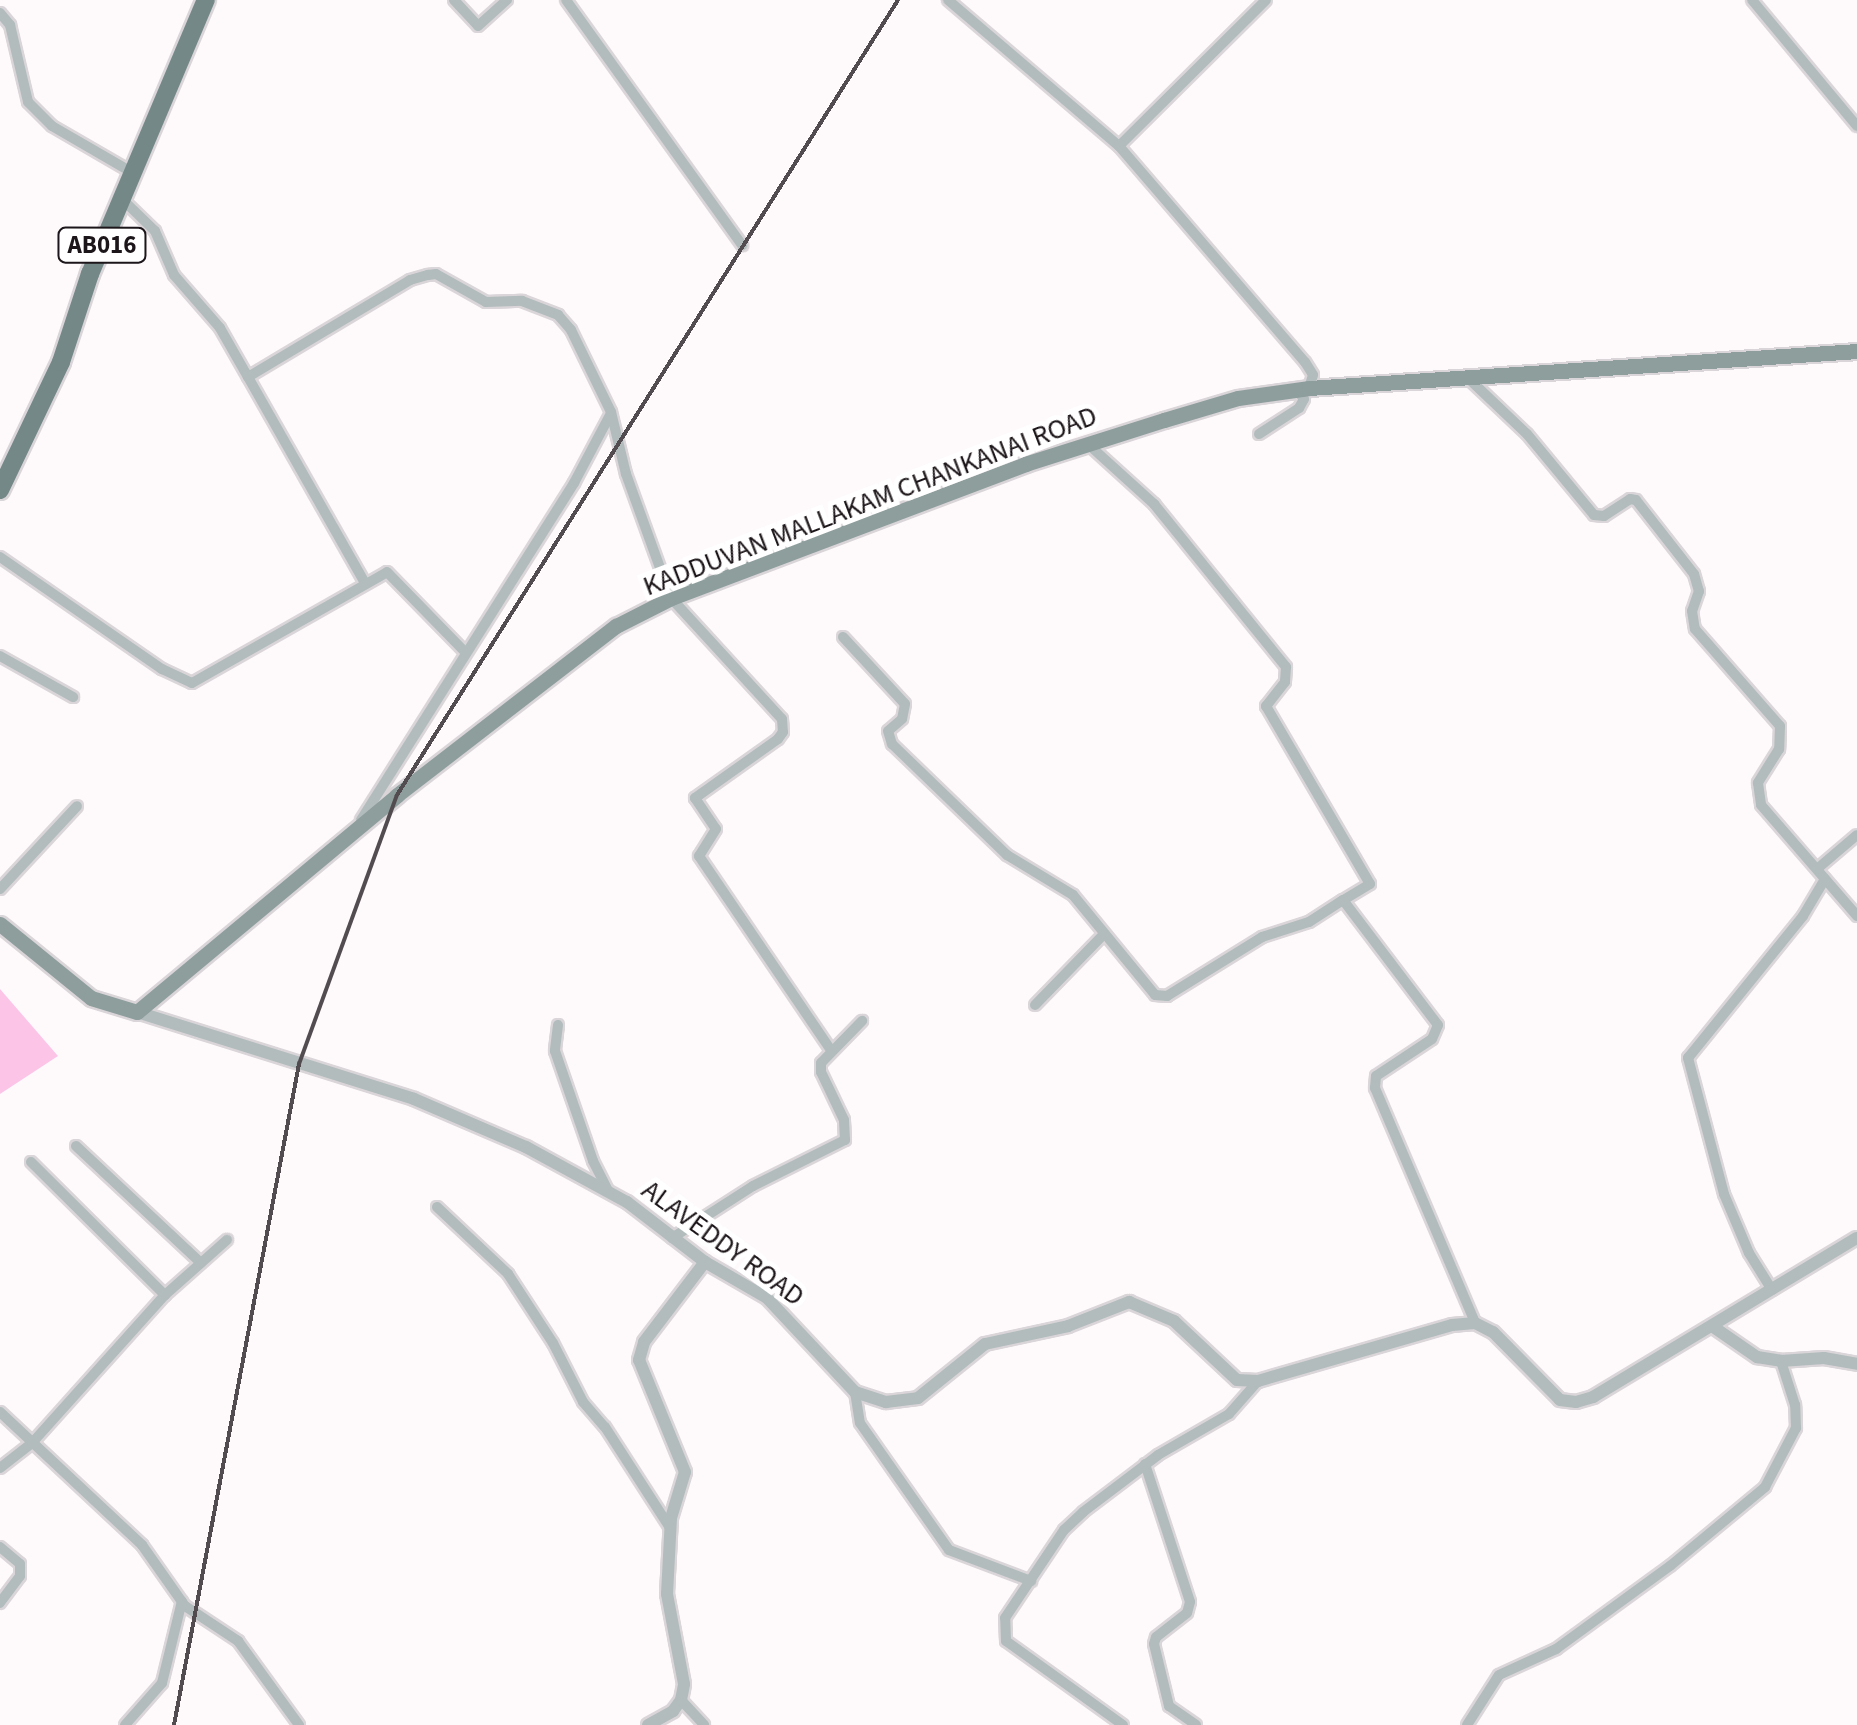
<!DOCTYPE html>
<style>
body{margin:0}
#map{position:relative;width:1857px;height:1725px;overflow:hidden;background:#fefafc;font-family:"Source Sans 3",sans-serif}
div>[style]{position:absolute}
.green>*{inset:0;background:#fcc4e7}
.roads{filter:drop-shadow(2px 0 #dad5d8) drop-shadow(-2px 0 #dad5d8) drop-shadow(0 2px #dad5d8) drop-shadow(0 -2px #dad5d8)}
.minor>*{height:10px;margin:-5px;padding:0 5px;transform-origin:5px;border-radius:5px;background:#b2bcbc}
.tertiary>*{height:12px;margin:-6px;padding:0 6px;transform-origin:6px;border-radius:6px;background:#b2bcbc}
.secondary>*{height:15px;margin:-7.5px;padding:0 7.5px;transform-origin:7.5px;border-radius:7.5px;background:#8e9e9d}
.primary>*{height:18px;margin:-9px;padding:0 9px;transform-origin:9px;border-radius:9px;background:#748887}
.rail>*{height:4px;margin:-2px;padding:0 2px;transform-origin:2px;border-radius:2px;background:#524b4f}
span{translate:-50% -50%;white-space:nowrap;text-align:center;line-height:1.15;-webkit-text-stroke:10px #fff;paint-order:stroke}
.shield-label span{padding:2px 8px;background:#fff;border:2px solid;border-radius:8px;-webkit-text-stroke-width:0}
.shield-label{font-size:25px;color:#1c1519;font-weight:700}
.street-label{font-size:28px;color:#1c1519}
</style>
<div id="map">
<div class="green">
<div style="clip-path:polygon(0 989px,58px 1056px,0 1094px)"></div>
</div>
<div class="roads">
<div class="minor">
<div style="left:454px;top:0;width:35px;rotate:47deg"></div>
<div style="left:478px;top:26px;width:39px;rotate:-42deg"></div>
<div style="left:566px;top:0;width:302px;rotate:54.3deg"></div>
<div style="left:948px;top:0;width:225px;rotate:40.5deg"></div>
<div style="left:1119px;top:146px;width:285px;rotate:49.3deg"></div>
<div style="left:1305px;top:362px;width:15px;rotate:58deg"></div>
<div style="left:1313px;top:375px;width:14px;rotate:107deg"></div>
<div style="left:1752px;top:0;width:164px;rotate:50.2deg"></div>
<div style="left:0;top:13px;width:16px;rotate:50deg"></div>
<div style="left:10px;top:25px;width:79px;rotate:76.8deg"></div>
<div style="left:28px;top:102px;width:34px;rotate:45deg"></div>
<div style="left:52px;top:126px;width:94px;rotate:30.1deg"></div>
<div style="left:1119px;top:146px;width:207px;rotate:-44.8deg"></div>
<div style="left:122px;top:199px;width:46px;rotate:44.1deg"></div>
<div style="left:155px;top:231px;width:48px;rotate:66.6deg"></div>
<div style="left:174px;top:275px;width:70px;rotate:49deg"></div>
<div style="left:220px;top:328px;width:56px;rotate:60.3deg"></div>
<div style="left:248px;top:377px;width:189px;rotate:-30.9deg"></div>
<div style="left:410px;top:280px;width:19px;rotate:-16deg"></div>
<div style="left:428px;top:275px;width:8px;rotate:-7deg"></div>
<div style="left:436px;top:274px;width:57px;rotate:29.2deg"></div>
<div style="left:486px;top:302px;width:36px;rotate:-2deg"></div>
<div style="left:522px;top:301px;width:39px;rotate:21deg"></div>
<div style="left:558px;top:315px;width:20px;rotate:49deg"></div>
<div style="left:571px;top:330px;width:91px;rotate:64deg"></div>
<div style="left:611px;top:412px;width:64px;rotate:76.4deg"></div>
<div style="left:626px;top:474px;width:132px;rotate:70.1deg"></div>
<div style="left:671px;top:598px;width:164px;rotate:47.5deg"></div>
<div style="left:782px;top:719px;width:13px;rotate:86deg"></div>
<div style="left:783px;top:732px;width:9px;rotate:126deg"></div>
<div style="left:778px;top:739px;width:102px;rotate:144.6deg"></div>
<div style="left:695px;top:798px;width:37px;rotate:56deg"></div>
<div style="left:716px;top:829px;width:32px;rotate:122deg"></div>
<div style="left:699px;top:856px;width:235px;rotate:55.8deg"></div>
<div style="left:248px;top:377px;width:237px;rotate:60.4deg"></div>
<div style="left:1468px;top:378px;width:81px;rotate:43.5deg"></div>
<div style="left:1527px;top:434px;width:105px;rotate:50.4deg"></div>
<div style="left:1594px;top:515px;width:10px;rotate:6deg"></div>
<div style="left:1604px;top:516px;width:31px;rotate:-33deg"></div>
<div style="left:1630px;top:499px;width:6px;rotate:9deg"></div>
<div style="left:1636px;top:500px;width:94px;rotate:51.9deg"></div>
<div style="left:1694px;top:574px;width:18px;rotate:74deg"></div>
<div style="left:1699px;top:591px;width:21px;rotate:109deg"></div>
<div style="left:1692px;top:611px;width:18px;rotate:81deg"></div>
<div style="left:1695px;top:629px;width:129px;rotate:48.8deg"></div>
<div style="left:1780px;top:726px;width:23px;rotate:92deg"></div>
<div style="left:1779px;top:749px;width:40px;rotate:122deg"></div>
<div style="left:1758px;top:783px;width:22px;rotate:82deg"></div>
<div style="left:1761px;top:805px;width:147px;rotate:49.1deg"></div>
<div style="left:1259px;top:434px;width:48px;rotate:-33deg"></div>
<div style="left:1299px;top:408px;width:10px;rotate:-61deg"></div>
<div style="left:1304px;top:399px;width:11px;rotate:-128deg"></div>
<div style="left:1089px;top:445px;width:88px;rotate:42.2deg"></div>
<div style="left:1154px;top:504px;width:210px;rotate:51deg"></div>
<div style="left:1286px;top:667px;width:15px;rotate:94deg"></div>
<div style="left:1285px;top:682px;width:31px;rotate:128deg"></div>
<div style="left:1266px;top:706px;width:206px;rotate:59.7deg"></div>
<div style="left:1370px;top:884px;width:31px;rotate:149deg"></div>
<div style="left:1343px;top:900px;width:157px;rotate:52.8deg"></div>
<div style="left:1438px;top:1025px;width:15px;rotate:113deg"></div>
<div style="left:1432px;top:1039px;width:67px;rotate:146.5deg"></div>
<div style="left:1376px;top:1076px;width:12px;rotate:95deg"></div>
<div style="left:1375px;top:1088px;width:255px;rotate:66.9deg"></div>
<div style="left:0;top:557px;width:197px;rotate:34.7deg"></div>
<div style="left:162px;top:669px;width:33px;rotate:25deg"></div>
<div style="left:192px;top:683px;width:224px;rotate:-29.6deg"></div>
<div style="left:387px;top:572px;width:113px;rotate:45.7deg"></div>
<div style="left:843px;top:637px;width:91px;rotate:47.2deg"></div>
<div style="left:905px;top:704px;width:15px;rotate:101deg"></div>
<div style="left:902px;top:719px;width:18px;rotate:139deg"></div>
<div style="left:888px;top:731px;width:14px;rotate:73deg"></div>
<div style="left:892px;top:744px;width:160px;rotate:44deg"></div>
<div style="left:1007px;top:855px;width:77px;rotate:31.2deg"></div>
<div style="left:1073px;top:895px;width:129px;rotate:50.6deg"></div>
<div style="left:1155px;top:995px;width:12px;rotate:5deg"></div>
<div style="left:1167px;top:996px;width:112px;rotate:-31.8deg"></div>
<div style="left:1262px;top:937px;width:49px;rotate:-17.7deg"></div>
<div style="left:1309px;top:922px;width:40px;rotate:-32.9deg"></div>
<div style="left:0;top:656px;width:84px;rotate:29.3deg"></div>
<div style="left:361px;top:820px;width:399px;rotate:-57.7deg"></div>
<div style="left:574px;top:483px;width:79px;rotate:-62.1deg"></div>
<div style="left:1817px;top:869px;width:52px;rotate:-40.4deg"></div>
<div style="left:0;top:889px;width:113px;rotate:-47.1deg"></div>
<div style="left:1035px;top:1005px;width:99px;rotate:-45.8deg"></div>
<div style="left:558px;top:1025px;width:26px;rotate:97deg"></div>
<div style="left:555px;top:1051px;width:116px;rotate:70.9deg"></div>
<div style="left:593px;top:1161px;width:33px;rotate:63deg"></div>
<div style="left:76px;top:1146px;width:171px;rotate:43.1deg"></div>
<div style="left:31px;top:1162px;width:189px;rotate:44.8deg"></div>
<div style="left:437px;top:1207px;width:98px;rotate:43.3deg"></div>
<div style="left:508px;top:1274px;width:82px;rotate:56.9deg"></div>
<div style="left:553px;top:1343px;width:66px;rotate:63deg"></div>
<div style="left:583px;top:1402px;width:33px;rotate:49deg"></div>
<div style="left:605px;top:1427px;width:120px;rotate:57.2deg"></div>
<div style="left:672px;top:1238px;width:96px;rotate:-32.7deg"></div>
<div style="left:753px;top:1186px;width:103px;rotate:-26.6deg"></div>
<div style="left:845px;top:1140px;width:20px;rotate:-93deg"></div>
<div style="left:844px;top:1120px;width:53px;rotate:-115.6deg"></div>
<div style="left:821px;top:1072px;width:9px;rotate:-90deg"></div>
<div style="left:821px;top:1063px;width:59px;rotate:-45.7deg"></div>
<div style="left:1772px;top:1290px;width:44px;rotate:-121.9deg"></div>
<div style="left:1749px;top:1253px;width:64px;rotate:-113deg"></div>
<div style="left:1724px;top:1194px;width:141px;rotate:-104.8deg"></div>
<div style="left:1688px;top:1058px;width:183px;rotate:-51deg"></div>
<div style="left:1803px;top:916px;width:43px;rotate:-59.3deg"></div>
<div style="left:855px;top:1392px;width:31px;rotate:81deg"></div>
<div style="left:860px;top:1423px;width:155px;rotate:55deg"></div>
<div style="left:949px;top:1550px;width:88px;rotate:20.7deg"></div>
<div style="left:0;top:1412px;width:195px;rotate:43.1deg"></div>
<div style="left:142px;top:1545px;width:75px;rotate:54.8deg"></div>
<div style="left:185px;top:1606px;width:64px;rotate:33.4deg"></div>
<div style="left:238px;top:1641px;width:104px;rotate:54deg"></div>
<div style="left:1145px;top:1464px;width:145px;rotate:71.9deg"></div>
<div style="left:1190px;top:1602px;width:11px;rotate:105deg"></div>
<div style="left:1187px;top:1613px;width:39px;rotate:142deg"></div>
<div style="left:1156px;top:1637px;width:7px;rotate:106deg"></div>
<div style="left:1154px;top:1644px;width:64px;rotate:76.4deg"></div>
<div style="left:1169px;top:1706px;width:33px;rotate:35deg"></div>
<div style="left:0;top:1468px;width:41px;rotate:-38deg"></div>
<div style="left:32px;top:1443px;width:199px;rotate:-48.1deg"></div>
<div style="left:165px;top:1295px;width:83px;rotate:-41.6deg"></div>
<div style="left:0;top:1547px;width:26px;rotate:40deg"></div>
<div style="left:20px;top:1564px;width:12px;rotate:90deg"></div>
<div style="left:20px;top:1576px;width:34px;rotate:127deg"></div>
<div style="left:681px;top:1700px;width:34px;rotate:47deg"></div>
<div style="left:125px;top:1725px;width:56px;rotate:-48.6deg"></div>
<div style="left:162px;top:1683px;width:84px;rotate:-76.3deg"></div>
<div style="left:1123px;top:1725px;width:144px;rotate:-144.3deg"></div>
<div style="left:1006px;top:1641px;width:23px;rotate:-92deg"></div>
<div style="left:1005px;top:1618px;width:106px;rotate:-56.2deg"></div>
<div style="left:1064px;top:1530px;width:26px;rotate:-43deg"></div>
<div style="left:1083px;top:1512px;width:94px;rotate:-37.2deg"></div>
<div style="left:1158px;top:1455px;width:82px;rotate:-30deg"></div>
<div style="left:1229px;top:1414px;width:44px;rotate:-48.7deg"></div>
<div style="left:1467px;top:1725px;width:59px;rotate:-57.4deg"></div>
<div style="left:1499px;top:1675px;width:63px;rotate:-24.5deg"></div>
<div style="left:1556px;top:1649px;width:141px;rotate:-36.1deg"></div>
<div style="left:1670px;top:1566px;width:124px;rotate:-39.7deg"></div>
<div style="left:1765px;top:1487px;width:67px;rotate:-62.3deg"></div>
<div style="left:1796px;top:1428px;width:23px;rotate:-92deg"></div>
<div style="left:1795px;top:1405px;width:46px;rotate:-107.7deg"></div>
</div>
<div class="tertiary">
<div style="left:137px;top:1012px;width:290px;rotate:17.4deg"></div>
<div style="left:414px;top:1099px;width:122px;rotate:23.2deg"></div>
<div style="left:526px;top:1147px;width:115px;rotate:28.6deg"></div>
<div style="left:627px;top:1202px;width:98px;rotate:37.6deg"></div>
<div style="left:705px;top:1262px;width:72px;rotate:30.1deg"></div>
<div style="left:767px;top:1298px;width:129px;rotate:46.9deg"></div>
<div style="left:855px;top:1392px;width:33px;rotate:18deg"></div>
<div style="left:886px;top:1402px;width:32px;rotate:-7deg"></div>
<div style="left:918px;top:1398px;width:86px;rotate:-38.9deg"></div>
<div style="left:985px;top:1344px;width:85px;rotate:-12.2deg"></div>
<div style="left:1068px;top:1326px;width:66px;rotate:-21.5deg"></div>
<div style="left:1129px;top:1302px;width:49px;rotate:22.9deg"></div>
<div style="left:1174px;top:1321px;width:86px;rotate:43.1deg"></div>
<div style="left:1237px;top:1380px;width:21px;rotate:3deg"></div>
<div style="left:1258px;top:1381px;width:202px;rotate:-16.1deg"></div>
<div style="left:1452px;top:1325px;width:23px;rotate:-5deg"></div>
<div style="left:1475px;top:1323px;width:20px;rotate:27deg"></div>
<div style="left:1493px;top:1332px;width:95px;rotate:45.4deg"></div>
<div style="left:1560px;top:1400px;width:16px;rotate:7deg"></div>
<div style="left:1576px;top:1402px;width:18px;rotate:-16deg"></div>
<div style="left:1593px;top:1397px;width:308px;rotate:-31.1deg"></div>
<div style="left:1712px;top:1326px;width:55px;rotate:34.6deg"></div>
<div style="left:1757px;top:1357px;width:24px;rotate:9deg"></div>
<div style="left:1781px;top:1361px;width:43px;rotate:-4deg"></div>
<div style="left:1824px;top:1358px;width:34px;rotate:10deg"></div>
<div style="left:648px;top:1725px;width:29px;rotate:-29deg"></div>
<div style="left:673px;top:1711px;width:14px;rotate:-54deg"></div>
<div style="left:681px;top:1700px;width:16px;rotate:-79deg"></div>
<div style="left:684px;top:1684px;width:92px;rotate:-100.7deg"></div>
<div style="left:667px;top:1594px;width:76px;rotate:-87deg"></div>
<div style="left:671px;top:1518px;width:48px;rotate:-73.1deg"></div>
<div style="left:685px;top:1472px;width:121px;rotate:-112.3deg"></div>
<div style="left:639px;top:1360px;width:19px;rotate:-74deg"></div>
<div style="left:644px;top:1342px;width:101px;rotate:-52.7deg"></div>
</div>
<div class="secondary">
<div style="left:0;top:924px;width:117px;rotate:39.1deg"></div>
<div style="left:91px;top:998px;width:48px;rotate:16.9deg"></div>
<div style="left:137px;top:1012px;width:339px;rotate:-39.8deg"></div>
<div style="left:397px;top:795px;width:277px;rotate:-37.7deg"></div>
<div style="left:616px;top:626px;width:62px;rotate:-27deg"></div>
<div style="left:671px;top:598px;width:379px;rotate:-20.7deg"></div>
<div style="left:1025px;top:464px;width:146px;rotate:-17.6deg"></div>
<div style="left:1164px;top:420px;width:77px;rotate:-16.6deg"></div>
<div style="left:1238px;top:398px;width:72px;rotate:-8deg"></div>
<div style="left:1309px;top:388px;width:549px;rotate:-3.86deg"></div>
</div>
<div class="primary">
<div style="left:0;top:490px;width:142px;rotate:-64.5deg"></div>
<div style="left:61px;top:362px;width:93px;rotate:-71.8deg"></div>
<div style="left:90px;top:274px;width:298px;rotate:-67.1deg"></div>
</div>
</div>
<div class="rail">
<div style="left:174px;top:1725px;width:673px;rotate:-79.29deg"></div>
<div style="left:299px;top:1064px;width:286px;rotate:-70deg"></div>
<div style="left:397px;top:795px;width:940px;rotate:-57.78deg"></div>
</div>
<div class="shield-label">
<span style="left:102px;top:245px">AB016</span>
</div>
<div class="street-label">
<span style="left:870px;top:501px;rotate:-21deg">KADDUVAN MALLAKAM CHANKANAI ROAD</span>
<span style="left:723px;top:1243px;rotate:36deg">ALAVEDDY ROAD</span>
</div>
</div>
